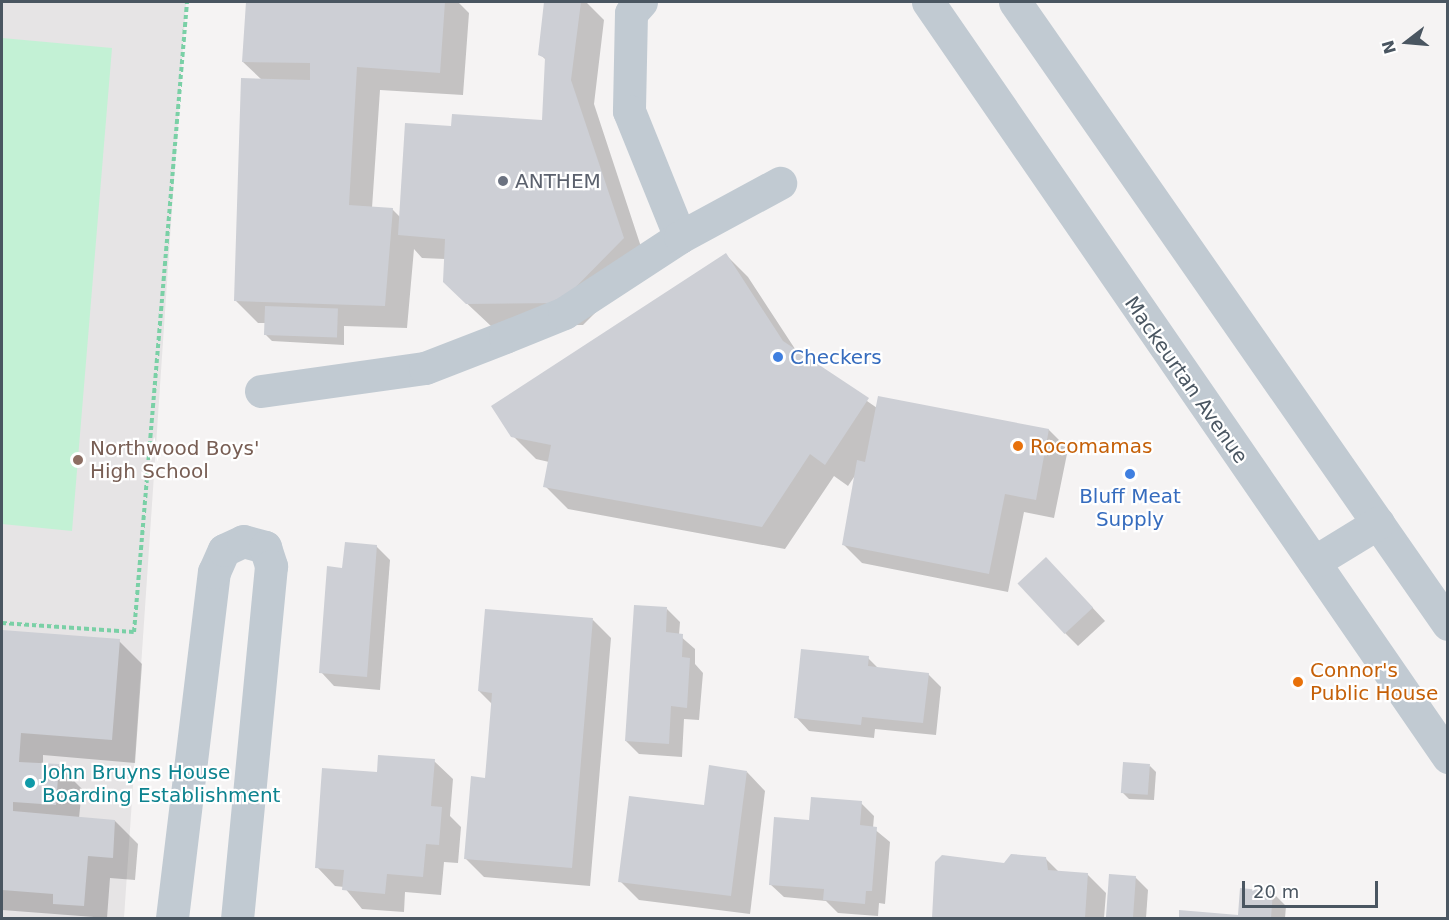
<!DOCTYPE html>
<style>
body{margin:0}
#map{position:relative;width:1449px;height:920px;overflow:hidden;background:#f5f3f3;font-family:"DejaVu Sans",sans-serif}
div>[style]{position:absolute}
.education>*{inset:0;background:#e6e4e5}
.green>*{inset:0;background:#c3f1d5}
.shadow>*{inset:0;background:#0003}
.building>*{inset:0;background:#cdcfd5;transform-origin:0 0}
.path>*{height:4px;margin-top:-2px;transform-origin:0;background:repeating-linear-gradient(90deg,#7ad0a6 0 4.5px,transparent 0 7.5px)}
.minor>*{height:33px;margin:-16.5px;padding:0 16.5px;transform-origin:16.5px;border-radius:16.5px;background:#c1cad2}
.dots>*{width:16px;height:16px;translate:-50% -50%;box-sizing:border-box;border:3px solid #fff;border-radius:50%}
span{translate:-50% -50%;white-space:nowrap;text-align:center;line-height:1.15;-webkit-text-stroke:4.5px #fff;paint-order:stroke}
.worship-label{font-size:20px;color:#5b616d}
.left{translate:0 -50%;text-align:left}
.shop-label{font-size:20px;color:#366cbe}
.street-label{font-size:20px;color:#4a5661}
.food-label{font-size:20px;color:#c56008}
.education-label{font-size:20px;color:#785e54}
.culture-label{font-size:20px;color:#0d838f}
.frame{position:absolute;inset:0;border:3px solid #4a5661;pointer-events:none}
.north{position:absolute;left:1377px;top:12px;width:60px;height:60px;-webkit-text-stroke:4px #fff;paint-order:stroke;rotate:254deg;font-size:16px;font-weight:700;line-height:24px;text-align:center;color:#4a5661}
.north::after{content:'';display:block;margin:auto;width:21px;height:27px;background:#4a5661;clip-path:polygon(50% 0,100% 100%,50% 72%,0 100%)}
.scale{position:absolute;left:1242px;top:881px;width:136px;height:27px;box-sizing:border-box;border:3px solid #4a5661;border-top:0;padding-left:8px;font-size:18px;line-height:21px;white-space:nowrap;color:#4a5661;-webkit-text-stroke:4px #fff;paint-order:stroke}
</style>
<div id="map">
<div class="education">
<div style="clip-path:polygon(2px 2px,186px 2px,124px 918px,2px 918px)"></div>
</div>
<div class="green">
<div style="clip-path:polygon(2px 38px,112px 48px,72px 531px,2px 524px)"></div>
</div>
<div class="shadow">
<div style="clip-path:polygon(249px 2px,458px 2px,469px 13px,463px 95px,380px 90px,372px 208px,392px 209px,400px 217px,453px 128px,543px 121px,547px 61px,540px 54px,546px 2px,586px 2px,604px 20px,594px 104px,646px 262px,583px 325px,491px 326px,444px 282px,445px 259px,422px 258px,414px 249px,407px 328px,344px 326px,344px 345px,272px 341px,266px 335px,266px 323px,258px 323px,235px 300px,262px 80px,243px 62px)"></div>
<div style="clip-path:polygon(725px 254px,748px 277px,797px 352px,877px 408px,1049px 430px,1068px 449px,1054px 518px,1024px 512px,1008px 592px,862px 563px,843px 544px,856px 474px,848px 486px,834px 476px,785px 549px,568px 509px,545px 486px,549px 462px,536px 459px,513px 436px)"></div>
<div style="clip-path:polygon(376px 546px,390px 560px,380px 690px,334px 686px,321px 672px)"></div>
<div style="clip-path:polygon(1059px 572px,1105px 621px,1078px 646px,1065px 633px)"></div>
<div style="clip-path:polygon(667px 609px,680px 622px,679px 635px,695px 649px,695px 664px,703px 673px,699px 720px,684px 719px,682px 757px,639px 754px,626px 741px)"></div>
<div style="clip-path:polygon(593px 620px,611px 638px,590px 886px,484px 877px,465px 858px,486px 780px,492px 704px,479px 691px)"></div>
<div style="clip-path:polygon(2px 632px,119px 641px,142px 664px,135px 763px,43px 755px,43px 765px,59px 766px,82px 789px,79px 818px,115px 821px,138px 844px,135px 880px,110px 878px,107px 918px,2px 910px)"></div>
<div style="clip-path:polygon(868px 658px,879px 669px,928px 674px,941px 687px,936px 735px,875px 729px,874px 738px,809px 731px,796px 717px)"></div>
<div style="clip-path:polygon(434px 761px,453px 779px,450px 816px,461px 827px,458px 863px,444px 862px,441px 895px,405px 892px,404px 912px,362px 909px,344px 887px,335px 886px,317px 867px,378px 774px)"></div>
<div style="clip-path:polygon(1150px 766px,1156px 772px,1154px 800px,1129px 799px,1122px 792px)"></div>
<div style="clip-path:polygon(747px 772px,765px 791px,750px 914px,639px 900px,620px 881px)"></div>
<div style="clip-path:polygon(861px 803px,874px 816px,873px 828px,890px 842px,885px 904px,879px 903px,878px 916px,838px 913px,826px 901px,784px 897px,770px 884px,811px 822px)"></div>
<div style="clip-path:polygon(1045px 858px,1059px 872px,1087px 874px,1106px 893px,1104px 918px,934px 918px,937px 863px,1005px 865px)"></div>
<div style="clip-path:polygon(1111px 875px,1135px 877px,1148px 890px,1146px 918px,1107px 918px)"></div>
<div style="clip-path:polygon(1273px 893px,1286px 906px,1285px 918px,1180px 918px,1181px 912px,1240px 917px)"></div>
</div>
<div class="building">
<div style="clip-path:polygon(246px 2px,445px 2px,440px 73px,357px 67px,349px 205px,393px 208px,385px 306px,234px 301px,241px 78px,310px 80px,310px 63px,242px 62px)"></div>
<div style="clip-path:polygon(544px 2px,581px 2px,571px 80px,624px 238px,560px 303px,466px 304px,443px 282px,445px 239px,398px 235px,405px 123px,451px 126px,452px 114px,542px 120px,545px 58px,538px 55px)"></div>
<div style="clip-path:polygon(726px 253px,783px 341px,869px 398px,825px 465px,810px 454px,762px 527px,543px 487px,551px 445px,511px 437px,491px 406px)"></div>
<div style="left:265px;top:306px;width:73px;height:29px;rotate:2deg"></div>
<div style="clip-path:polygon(878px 396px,1049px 429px,1036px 500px,1005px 494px,989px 574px,842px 545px,857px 460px,865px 462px)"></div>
<div style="clip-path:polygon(345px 542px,377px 545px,367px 677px,319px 673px,327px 566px,342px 568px)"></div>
<div style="left:1046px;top:557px;width:69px;height:39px;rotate:47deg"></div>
<div style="clip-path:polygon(634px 605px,667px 607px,666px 632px,683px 634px,682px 657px,690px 658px,687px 708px,671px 706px,669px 744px,625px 741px)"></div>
<div style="clip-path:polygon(485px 609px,593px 618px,572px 868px,464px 859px,471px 776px,485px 778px,492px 693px,478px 691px)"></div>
<div style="clip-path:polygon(2px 630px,120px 639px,112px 740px,21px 733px,19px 762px,59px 764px,56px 805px,13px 802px,13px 811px,115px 820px,113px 858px,88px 856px,84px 906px,53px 904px,53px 894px,2px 890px)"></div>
<div style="clip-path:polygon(801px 649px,869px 656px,868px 666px,929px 673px,923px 723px,862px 717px,861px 725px,794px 718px)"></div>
<div style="clip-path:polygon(378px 755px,435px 759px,431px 806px,442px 807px,439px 845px,426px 844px,423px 877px,387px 874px,385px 894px,342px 890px,344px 870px,315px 868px,322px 768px,377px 772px)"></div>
<div style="left:1123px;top:762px;width:27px;height:31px;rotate:4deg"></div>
<div style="clip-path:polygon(709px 765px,747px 771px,731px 896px,618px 882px,629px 796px,704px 805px)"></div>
<div style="clip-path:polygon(811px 797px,862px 801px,860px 825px,877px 827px,872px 891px,866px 891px,865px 904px,823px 900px,824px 889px,769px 885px,774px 817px,809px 820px)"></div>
<div style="clip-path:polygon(1011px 854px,1046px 857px,1048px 870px,1088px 873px,1085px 918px,932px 918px,935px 862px,942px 855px,1004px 863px)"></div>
<div style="left:1109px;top:874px;width:27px;height:44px;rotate:4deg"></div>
<div style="clip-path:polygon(1240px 888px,1273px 891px,1271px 918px,1179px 918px,1179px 910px,1238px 915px)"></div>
</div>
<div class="path">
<div style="left:2px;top:623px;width:132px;rotate:3.9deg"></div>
<div style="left:134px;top:632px;width:632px;rotate:-85.19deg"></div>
</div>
<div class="minor">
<div style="left:641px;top:2px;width:15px;rotate:132deg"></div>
<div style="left:631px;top:13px;width:98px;rotate:91.2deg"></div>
<div style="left:629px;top:111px;width:136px;rotate:68deg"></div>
<div style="left:928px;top:2px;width:917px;rotate:55.44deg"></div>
<div style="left:1015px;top:2px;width:758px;rotate:55.16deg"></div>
<div style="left:261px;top:391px;width:166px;rotate:-8deg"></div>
<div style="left:425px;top:368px;width:86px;rotate:-21.2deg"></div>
<div style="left:505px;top:337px;width:64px;rotate:-22.1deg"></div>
<div style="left:564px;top:313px;width:139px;rotate:-33.2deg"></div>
<div style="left:680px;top:237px;width:114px;rotate:-28.4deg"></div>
<div style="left:1314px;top:562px;width:75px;rotate:-31.4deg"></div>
<div style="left:172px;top:918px;width:349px;rotate:-83.1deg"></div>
<div style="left:214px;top:572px;width:24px;rotate:-66deg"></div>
<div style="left:224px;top:550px;width:21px;rotate:-25deg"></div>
<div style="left:243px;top:541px;width:23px;rotate:15deg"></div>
<div style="left:265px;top:547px;width:20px;rotate:72deg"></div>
<div style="left:271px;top:566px;width:354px;rotate:95.5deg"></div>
</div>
<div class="dots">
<div style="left:503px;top:181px;background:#6b7280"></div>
<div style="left:778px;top:357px;background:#3f7fe0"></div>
<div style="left:1018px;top:446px;background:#e8710a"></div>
<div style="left:78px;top:460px;background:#8d6e63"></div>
<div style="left:1130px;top:474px;background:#3f7fe0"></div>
<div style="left:1298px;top:682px;background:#e8710a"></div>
<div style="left:30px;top:783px;background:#0f9aa8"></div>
</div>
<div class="worship-label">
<span class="left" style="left:515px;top:181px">ANTHEM</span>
</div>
<div class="shop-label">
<span class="left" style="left:790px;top:357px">Checkers</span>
<span style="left:1130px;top:508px">Bluff Meat<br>Supply</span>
</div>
<div class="street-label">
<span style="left:1186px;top:380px;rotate:55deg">Mackeurtan Avenue</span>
</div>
<div class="food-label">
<span class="left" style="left:1030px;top:446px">Rocomamas</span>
<span class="left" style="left:1310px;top:682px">Connor's<br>Public House</span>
</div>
<div class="education-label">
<span class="left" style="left:90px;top:460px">Northwood Boys'<br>High School</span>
</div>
<div class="culture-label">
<span class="left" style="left:42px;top:784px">John Bruyns House<br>Boarding Establishment</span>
</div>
<div class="frame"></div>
<div class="north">N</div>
<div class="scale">20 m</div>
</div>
